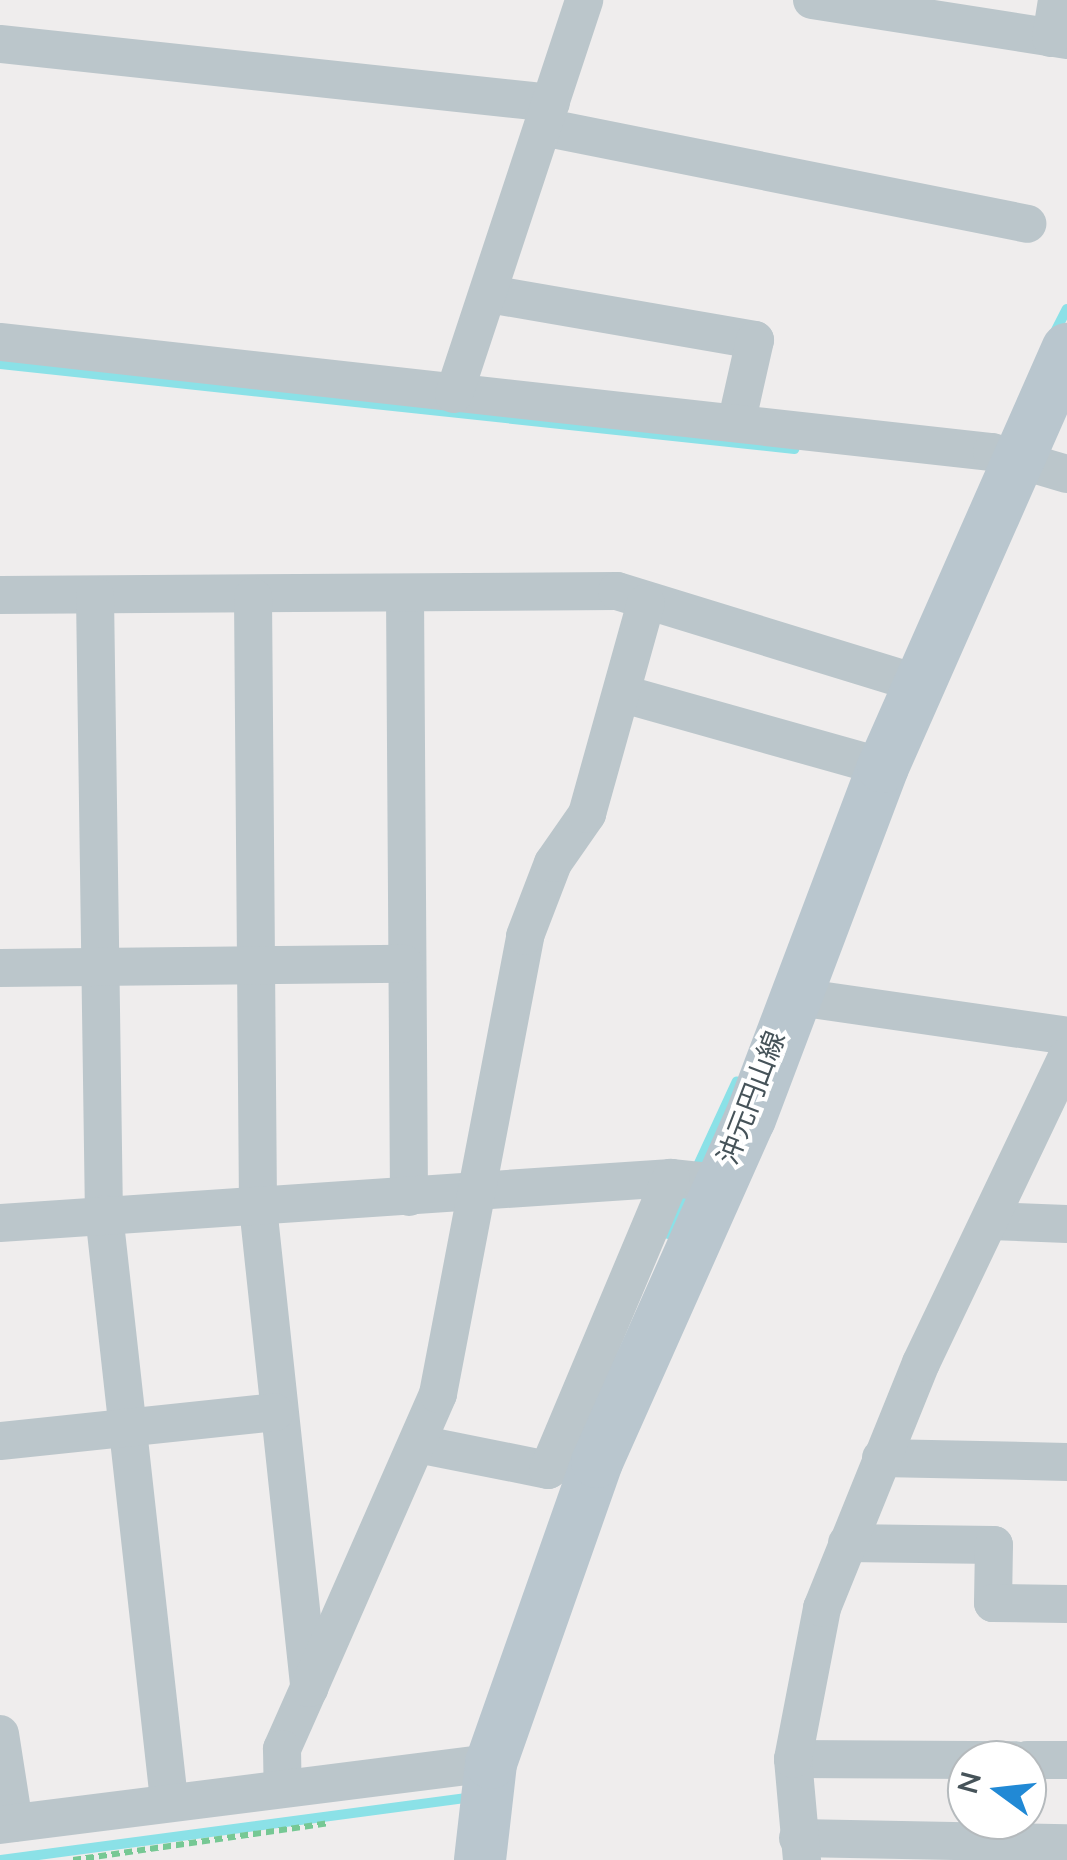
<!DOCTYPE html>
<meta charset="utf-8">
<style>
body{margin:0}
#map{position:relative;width:1067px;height:1860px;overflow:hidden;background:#efeded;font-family:"Nunito Sans","Noto Sans JP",sans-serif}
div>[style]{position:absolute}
.stream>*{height:10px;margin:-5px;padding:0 5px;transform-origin:5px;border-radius:5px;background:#8be1e7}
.path>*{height:6px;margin-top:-3px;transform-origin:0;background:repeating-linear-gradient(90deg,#76c894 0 8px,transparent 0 13px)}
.minor>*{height:38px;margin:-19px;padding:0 19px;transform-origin:19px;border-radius:19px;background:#bbc6cb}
.secondary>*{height:52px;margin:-26px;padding:0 26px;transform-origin:26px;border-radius:26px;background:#b9c6ce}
span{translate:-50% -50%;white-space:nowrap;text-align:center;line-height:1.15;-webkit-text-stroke:8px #fff;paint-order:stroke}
.street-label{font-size:28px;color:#465359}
.north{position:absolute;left:947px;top:1740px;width:100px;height:100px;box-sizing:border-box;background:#fff;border:2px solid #b5babd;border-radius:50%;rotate:285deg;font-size:28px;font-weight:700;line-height:40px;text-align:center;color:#465359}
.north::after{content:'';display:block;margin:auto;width:35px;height:45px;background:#2189d5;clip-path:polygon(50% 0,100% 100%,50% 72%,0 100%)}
</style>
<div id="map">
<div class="stream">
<div style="left:1054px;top:334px;width:28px;rotate:-63deg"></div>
<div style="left:0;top:364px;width:799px;rotate:6.11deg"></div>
<div style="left:694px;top:1174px;width:102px;rotate:-65.2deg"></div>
<div style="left:668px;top:1234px;width:48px;rotate:-66.6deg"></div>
<div style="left:1px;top:1860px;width:466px;rotate:-7.6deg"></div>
</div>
<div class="path">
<div style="left:73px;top:1860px;width:259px;rotate:-8.2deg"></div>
</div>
<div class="minor">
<div style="left:812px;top:0;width:258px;rotate:8.9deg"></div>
<div style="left:1051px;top:38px;width:38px;rotate:-81deg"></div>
<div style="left:0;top:44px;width:554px;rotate:6.11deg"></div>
<div style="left:543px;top:127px;width:494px;rotate:11.3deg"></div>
<div style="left:489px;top:294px;width:270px;rotate:9.8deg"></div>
<div style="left:755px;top:340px;width:82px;rotate:102.7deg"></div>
<div style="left:0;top:342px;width:998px;rotate:6.33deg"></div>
<div style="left:992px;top:452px;width:78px;rotate:16.3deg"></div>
<div style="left:454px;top:394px;width:415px;rotate:-71.7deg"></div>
<div style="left:405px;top:594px;width:603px;rotate:89.62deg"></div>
<div style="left:0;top:595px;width:617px;rotate:-0.37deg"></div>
<div style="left:617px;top:591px;width:316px;rotate:17.1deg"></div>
<div style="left:95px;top:596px;width:618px;rotate:89.17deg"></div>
<div style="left:104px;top:1214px;width:590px;rotate:83.67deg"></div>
<div style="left:253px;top:597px;width:610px;rotate:89.53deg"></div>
<div style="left:258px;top:1207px;width:484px;rotate:83.9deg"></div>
<div style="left:309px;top:1688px;width:67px;rotate:113.9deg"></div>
<div style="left:282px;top:1749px;width:39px;rotate:89deg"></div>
<div style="left:627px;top:695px;width:266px;rotate:15.7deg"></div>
<div style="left:0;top:968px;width:404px;rotate:-0.6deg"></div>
<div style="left:791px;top:996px;width:279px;rotate:8.2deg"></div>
<div style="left:990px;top:1221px;width:77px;rotate:2.2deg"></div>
<div style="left:0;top:1223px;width:673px;rotate:-3.84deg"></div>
<div style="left:671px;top:1178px;width:48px;rotate:5.9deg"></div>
<div style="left:0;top:1441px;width:276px;rotate:-6deg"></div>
<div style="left:418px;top:1444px;width:133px;rotate:11.3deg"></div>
<div style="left:548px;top:1470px;width:317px;rotate:-67.2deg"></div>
<div style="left:881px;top:1458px;width:186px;rotate:1.2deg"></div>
<div style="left:847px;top:1543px;width:147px;rotate:0.8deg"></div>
<div style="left:994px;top:1545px;width:58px;rotate:91deg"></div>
<div style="left:993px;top:1603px;width:74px;rotate:0.8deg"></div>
<div style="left:309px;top:1688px;width:321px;rotate:-66.3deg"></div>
<div style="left:438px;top:1394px;width:466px;rotate:-79.2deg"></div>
<div style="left:525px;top:936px;width:78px;rotate:-69deg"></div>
<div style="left:553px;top:863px;width:60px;rotate:-55.2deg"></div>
<div style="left:587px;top:814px;width:219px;rotate:-74.4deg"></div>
<div style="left:0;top:1734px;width:90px;rotate:81.1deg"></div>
<div style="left:793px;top:1759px;width:223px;rotate:0.3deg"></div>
<div style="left:1027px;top:1760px;width:40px"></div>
<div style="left:0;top:1825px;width:495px;rotate:-7.2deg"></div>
<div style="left:798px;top:1838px;width:269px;rotate:1.1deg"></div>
<div style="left:802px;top:1860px;width:101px;rotate:-95.1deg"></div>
<div style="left:793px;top:1759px;width:154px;rotate:-79.1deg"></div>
<div style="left:822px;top:1608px;width:264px;rotate:-68deg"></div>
<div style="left:921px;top:1363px;width:339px;rotate:-64.5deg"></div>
</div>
<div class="secondary">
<div style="left:480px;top:1860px;width:98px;rotate:-83.5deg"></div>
<div style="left:491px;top:1763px;width:319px;rotate:-70.6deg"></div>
<div style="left:597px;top:1462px;width:376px;rotate:-66deg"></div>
<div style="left:750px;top:1119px;width:376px;rotate:-69.3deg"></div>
<div style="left:883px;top:767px;width:457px;rotate:-66.2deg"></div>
</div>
<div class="street-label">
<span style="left:752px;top:1098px;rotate:-69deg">沖元円山線</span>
</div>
<div class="north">N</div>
</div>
